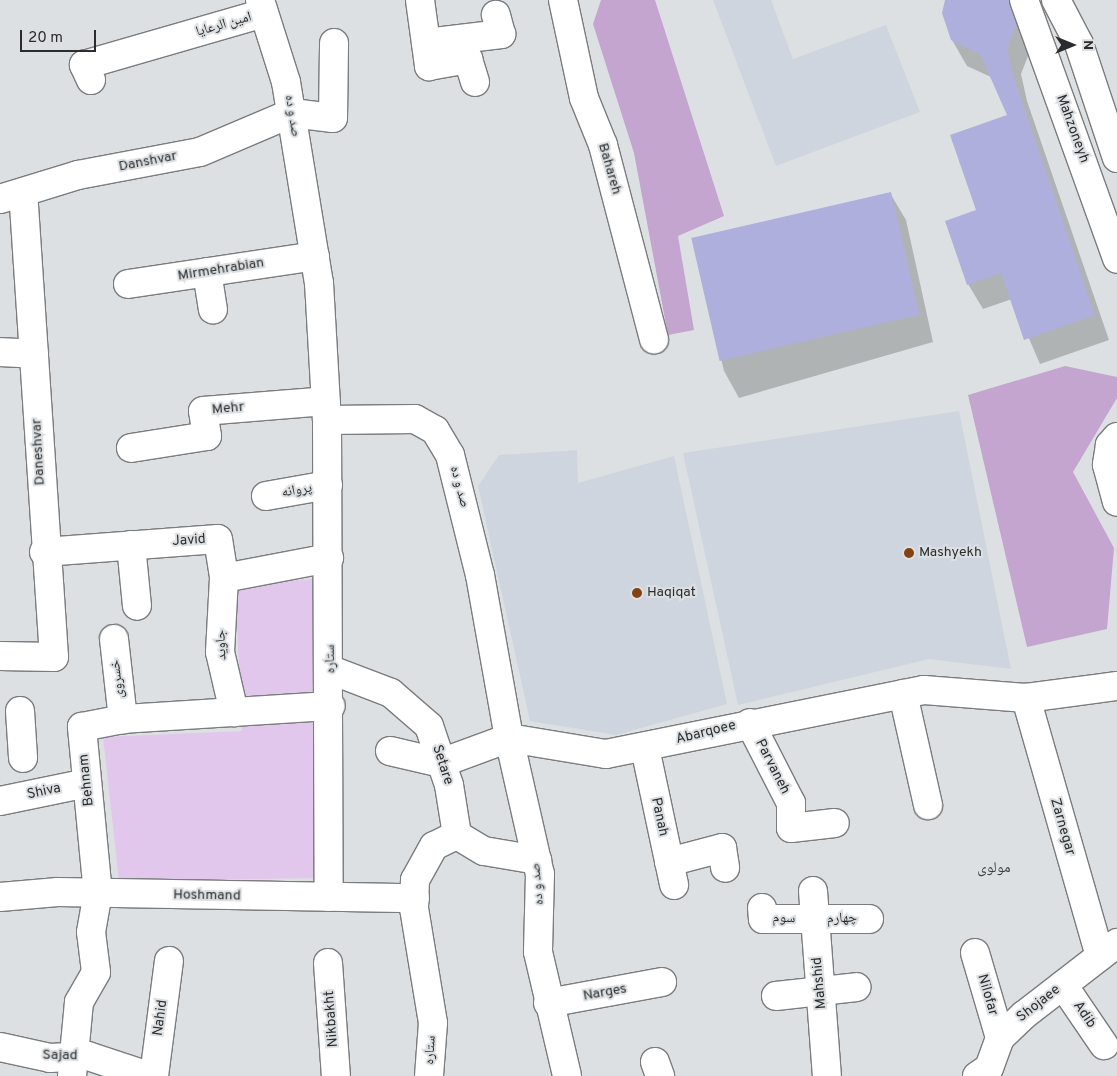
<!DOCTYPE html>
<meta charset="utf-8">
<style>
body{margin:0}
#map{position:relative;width:1117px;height:1076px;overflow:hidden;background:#dde0e2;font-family:Overpass,"Noto Naskh Arabic",sans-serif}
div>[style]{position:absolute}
.built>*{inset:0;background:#ced5de}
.green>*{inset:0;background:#e1c7eb}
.forest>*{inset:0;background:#c3a5cf}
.shadow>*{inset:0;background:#0003}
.building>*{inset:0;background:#afafdd;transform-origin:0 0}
.roads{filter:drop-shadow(1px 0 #7a7c7e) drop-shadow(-1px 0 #7a7c7e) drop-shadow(0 1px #7a7c7e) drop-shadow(0 -1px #7a7c7e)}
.minor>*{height:28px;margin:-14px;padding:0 14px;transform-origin:14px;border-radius:14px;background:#fff}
.dots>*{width:14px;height:14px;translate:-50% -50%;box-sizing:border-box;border:2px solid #dde0e2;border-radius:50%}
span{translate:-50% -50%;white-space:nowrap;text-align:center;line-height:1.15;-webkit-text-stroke:4px #dde0e2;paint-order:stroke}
.street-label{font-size:14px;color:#2b2c2d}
.poi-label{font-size:14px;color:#2b2c2d}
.left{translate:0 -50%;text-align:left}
.neighbourhood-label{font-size:15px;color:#3e4042}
.north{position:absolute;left:1047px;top:20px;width:50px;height:50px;-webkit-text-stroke:4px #dde0e2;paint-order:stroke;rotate:90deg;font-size:14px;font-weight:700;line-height:20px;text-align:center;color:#2b2c2d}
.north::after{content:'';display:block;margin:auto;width:18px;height:22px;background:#2b2c2d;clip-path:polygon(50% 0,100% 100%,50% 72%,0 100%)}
.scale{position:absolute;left:20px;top:30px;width:76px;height:22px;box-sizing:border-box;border:2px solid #2b2c2d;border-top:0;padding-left:6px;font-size:15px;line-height:18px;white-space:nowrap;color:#2b2c2d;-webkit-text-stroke:4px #dde0e2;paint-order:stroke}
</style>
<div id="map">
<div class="built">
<div style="clip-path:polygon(713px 0,771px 0,793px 59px,886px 25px,920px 112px,776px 166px)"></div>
<div style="clip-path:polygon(959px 411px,1011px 669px,929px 659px,738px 705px,683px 453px)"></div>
<div style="clip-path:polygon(577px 450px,578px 483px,674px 456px,727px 704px,616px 735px,530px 721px,478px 486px,499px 455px)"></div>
</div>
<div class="green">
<div style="clip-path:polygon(318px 579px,321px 878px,119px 881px,103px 737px,242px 731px,235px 584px)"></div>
</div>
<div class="forest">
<div style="clip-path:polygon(601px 0,655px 0,724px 216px,678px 236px,694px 330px,668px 335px,634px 153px,593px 24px)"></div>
<div style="clip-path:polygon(1065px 366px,1117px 377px,1117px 398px,1073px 472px,1114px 548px,1107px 629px,1027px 647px,968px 395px)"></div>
</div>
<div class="shadow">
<div style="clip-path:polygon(947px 0,1012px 0,1030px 51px,1021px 74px,1027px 101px,1109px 340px,1040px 364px,1012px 299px,983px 309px,968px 284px,977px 211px,1008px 116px,991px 77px,967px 66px,952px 40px)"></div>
<div style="clip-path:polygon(890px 193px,906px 220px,933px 342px,739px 398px,724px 371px,693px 244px)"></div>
</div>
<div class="building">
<div style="clip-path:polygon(945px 0,1009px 0,1016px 25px,1007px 48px,1013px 75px,1095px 315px,1024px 340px,1001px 273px,967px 285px,945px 221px,976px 210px,950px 135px,1007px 115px,980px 54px,951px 40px,942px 13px)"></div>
<div style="left:891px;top:192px;width:126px;height:205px;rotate:77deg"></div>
</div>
<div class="roads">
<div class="minor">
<div style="left:260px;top:0;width:86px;rotate:72.4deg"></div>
<div style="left:286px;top:82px;width:204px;rotate:80.7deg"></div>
<div style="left:319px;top:283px;width:137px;rotate:86.7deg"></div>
<div style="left:327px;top:420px;width:88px;rotate:-0.7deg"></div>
<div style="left:415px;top:419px;width:23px;rotate:29deg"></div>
<div style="left:435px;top:430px;width:29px;rotate:59deg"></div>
<div style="left:450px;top:455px;width:124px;rotate:76deg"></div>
<div style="left:480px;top:575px;width:166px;rotate:79.9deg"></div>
<div style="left:509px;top:738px;width:139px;rotate:77.2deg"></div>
<div style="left:540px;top:874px;width:78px;rotate:91.5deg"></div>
<div style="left:538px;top:952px;width:127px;rotate:76.8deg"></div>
<div style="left:420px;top:0;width:67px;rotate:82.2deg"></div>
<div style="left:429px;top:66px;width:40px;rotate:-10deg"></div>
<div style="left:468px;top:59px;width:24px;rotate:73deg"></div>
<div style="left:563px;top:0;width:100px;rotate:77.9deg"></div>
<div style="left:584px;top:98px;width:51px;rotate:68deg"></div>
<div style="left:603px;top:145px;width:201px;rotate:75.3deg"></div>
<div style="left:1024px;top:0;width:275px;rotate:70.2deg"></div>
<div style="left:1056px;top:0;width:50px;rotate:62.4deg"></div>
<div style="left:1079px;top:44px;width:120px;rotate:71.6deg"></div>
<div style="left:426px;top:43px;width:76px;rotate:-6.8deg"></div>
<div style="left:501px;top:34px;width:20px;rotate:-105deg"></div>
<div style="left:91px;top:80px;width:17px;rotate:-115deg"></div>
<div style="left:84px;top:65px;width:187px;rotate:-16.1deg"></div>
<div style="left:0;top:199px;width:82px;rotate:-17.1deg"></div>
<div style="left:78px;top:175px;width:124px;rotate:-10.7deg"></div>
<div style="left:200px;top:152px;width:100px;rotate:-23deg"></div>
<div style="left:292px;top:113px;width:41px;rotate:7deg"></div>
<div style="left:333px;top:118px;width:75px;rotate:-89.2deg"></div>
<div style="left:207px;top:272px;width:38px;rotate:81deg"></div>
<div style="left:128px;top:284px;width:189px;rotate:-8.5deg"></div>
<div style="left:0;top:352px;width:34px;rotate:3deg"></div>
<div style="left:327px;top:420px;width:477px;rotate:89.8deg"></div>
<div style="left:1117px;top:437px;width:11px;rotate:131deg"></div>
<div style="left:1110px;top:445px;width:20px;rotate:99deg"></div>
<div style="left:1107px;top:465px;width:38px;rotate:75deg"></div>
<div style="left:131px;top:448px;width:77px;rotate:-9deg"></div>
<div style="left:207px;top:436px;width:25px;rotate:-99deg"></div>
<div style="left:203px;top:411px;width:123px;rotate:-4.6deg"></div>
<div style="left:266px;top:496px;width:63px;rotate:-10.1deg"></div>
<div style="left:131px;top:545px;width:61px;rotate:84.4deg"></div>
<div style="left:44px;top:552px;width:174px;rotate:-4.3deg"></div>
<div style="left:218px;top:539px;width:39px;rotate:81deg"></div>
<div style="left:224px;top:578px;width:107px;rotate:-10.8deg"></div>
<div style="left:224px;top:578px;width:74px;rotate:93.1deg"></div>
<div style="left:220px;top:652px;width:62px;rotate:76.9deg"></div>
<div style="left:114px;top:639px;width:81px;rotate:83.6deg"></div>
<div style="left:0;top:656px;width:54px;rotate:1.1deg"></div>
<div style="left:54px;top:657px;width:465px;rotate:-93.8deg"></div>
<div style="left:331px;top:670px;width:64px;rotate:21deg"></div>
<div style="left:391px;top:693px;width:50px;rotate:41deg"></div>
<div style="left:429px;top:726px;width:62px;rotate:71.3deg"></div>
<div style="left:449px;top:785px;width:51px;rotate:80.9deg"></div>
<div style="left:457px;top:835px;width:31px;rotate:31deg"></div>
<div style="left:484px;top:851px;width:54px;rotate:9.6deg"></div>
<div style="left:903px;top:694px;width:114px;rotate:77.3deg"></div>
<div style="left:1026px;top:698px;width:268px;rotate:74deg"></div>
<div style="left:20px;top:711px;width:47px;rotate:86.3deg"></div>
<div style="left:750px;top:723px;width:90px;rotate:62.9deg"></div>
<div style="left:791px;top:803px;width:25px;rotate:90deg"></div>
<div style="left:791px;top:828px;width:44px;rotate:-6.5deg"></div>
<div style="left:645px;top:748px;width:140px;rotate:78deg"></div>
<div style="left:390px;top:751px;width:52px;rotate:13.2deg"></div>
<div style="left:441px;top:763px;width:72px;rotate:-20.2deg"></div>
<div style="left:509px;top:738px;width:98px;rotate:9.4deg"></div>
<div style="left:606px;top:754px;width:324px;rotate:-11.4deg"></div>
<div style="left:924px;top:690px;width:102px;rotate:4.5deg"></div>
<div style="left:1026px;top:698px;width:92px;rotate:-7.5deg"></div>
<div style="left:0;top:801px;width:89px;rotate:-11.7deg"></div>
<div style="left:669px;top:862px;width:55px;rotate:-14.8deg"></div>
<div style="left:722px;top:848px;width:20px;rotate:81deg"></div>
<div style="left:813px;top:891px;width:186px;rotate:85.7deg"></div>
<div style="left:0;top:897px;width:58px;rotate:-4.9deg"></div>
<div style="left:58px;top:892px;width:357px;rotate:1deg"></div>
<div style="left:762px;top:908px;width:11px;rotate:85deg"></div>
<div style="left:763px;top:919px;width:106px"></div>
<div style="left:975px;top:953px;width:89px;rotate:73.6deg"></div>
<div style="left:328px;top:963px;width:113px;rotate:86deg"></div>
<div style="left:1063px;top:985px;width:73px;rotate:55.7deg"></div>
<div style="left:776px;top:996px;width:81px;rotate:-6.3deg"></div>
<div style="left:548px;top:1003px;width:116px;rotate:-10.4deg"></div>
<div style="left:0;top:1047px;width:51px;rotate:12.4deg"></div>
<div style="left:50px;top:1058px;width:38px;rotate:-3deg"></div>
<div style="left:88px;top:1056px;width:63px;rotate:18.4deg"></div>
<div style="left:655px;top:1062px;width:15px;rotate:70deg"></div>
<div style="left:72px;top:1076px;width:74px;rotate:-84.6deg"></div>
<div style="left:79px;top:1002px;width:34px;rotate:-60deg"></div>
<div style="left:96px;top:972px;width:40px;rotate:-97.1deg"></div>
<div style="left:91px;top:932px;width:39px;rotate:-80deg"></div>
<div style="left:98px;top:894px;width:168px;rotate:-95.5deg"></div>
<div style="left:82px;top:727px;width:42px;rotate:-11deg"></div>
<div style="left:123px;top:719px;width:208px;rotate:-3.6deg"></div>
<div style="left:154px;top:1076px;width:116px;rotate:-82.6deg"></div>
<div style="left:429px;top:1076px;width:53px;rotate:-85.7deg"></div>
<div style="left:433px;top:1023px;width:117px;rotate:-99.4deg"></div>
<div style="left:414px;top:908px;width:28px;rotate:-88deg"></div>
<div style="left:415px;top:880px;width:39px;rotate:-61deg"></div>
<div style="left:434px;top:846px;width:25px;rotate:-26deg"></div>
<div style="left:977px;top:1076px;width:14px;rotate:-34deg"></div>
<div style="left:989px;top:1068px;width:32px;rotate:-70deg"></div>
<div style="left:1000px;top:1038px;width:33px;rotate:-44deg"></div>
<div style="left:1024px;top:1015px;width:118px;rotate:-37.7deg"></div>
</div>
</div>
<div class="dots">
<div style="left:909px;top:553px;background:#844111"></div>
<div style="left:637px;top:593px;background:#844111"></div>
</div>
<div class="street-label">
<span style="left:224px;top:25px;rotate:-16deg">امین الرعایا</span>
<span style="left:292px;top:116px;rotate:81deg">صد و ده</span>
<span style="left:1072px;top:129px;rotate:70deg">Mahzoneyh</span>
<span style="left:148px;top:162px;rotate:-11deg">Danshvar</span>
<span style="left:609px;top:169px;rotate:74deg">Bahareh</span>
<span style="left:221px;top:270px;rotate:-9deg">Mirmehrabian</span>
<span style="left:228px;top:409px;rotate:-5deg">Mehr</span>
<span style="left:39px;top:452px;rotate:-93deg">Daneshvar</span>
<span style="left:459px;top:487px;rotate:75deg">صد و ده</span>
<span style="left:297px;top:491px;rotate:-10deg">پروانه</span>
<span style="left:189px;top:541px;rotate:-4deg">Javid</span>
<span style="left:222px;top:645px;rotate:-92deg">جاوید</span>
<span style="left:331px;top:659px;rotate:-91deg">ستاره</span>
<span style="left:118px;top:679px;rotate:-96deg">خسروی</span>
<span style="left:706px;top:733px;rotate:-14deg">Abarqoee</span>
<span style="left:442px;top:765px;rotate:72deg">Setare</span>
<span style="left:772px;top:767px;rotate:63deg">Parvaneh</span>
<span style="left:87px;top:780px;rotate:-96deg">Behnam</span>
<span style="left:44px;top:792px;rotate:-12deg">Shiva</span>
<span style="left:659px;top:817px;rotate:78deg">Panah</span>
<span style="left:1062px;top:827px;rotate:74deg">Zarnegar</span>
<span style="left:538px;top:884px;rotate:-95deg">صد و ده</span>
<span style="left:207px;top:896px;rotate:1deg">Hoshmand</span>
<span style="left:784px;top:919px;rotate:2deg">سوم</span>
<span style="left:842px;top:919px;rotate:-2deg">چهارم</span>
<span style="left:820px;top:983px;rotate:-95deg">Mahshid</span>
<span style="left:605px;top:993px;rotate:-10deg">Narges</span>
<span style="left:987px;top:995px;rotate:74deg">Nilofar</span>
<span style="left:1039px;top:1004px;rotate:-38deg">Shojaee</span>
<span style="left:1084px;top:1015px;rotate:56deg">Adib</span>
<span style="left:161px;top:1018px;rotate:-82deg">Nahid</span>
<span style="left:332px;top:1019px;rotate:-94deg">Nikbakht</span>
<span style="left:431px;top:1050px;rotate:-86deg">ستاره</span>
<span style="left:60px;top:1056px;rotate:1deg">Sajad</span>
</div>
<div class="poi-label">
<span class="left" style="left:919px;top:553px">Mashyekh</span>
<span class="left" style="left:647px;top:593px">Haqiqat</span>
</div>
<div class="neighbourhood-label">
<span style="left:994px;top:869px">مولوی</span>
</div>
<div class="north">N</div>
<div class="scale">20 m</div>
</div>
